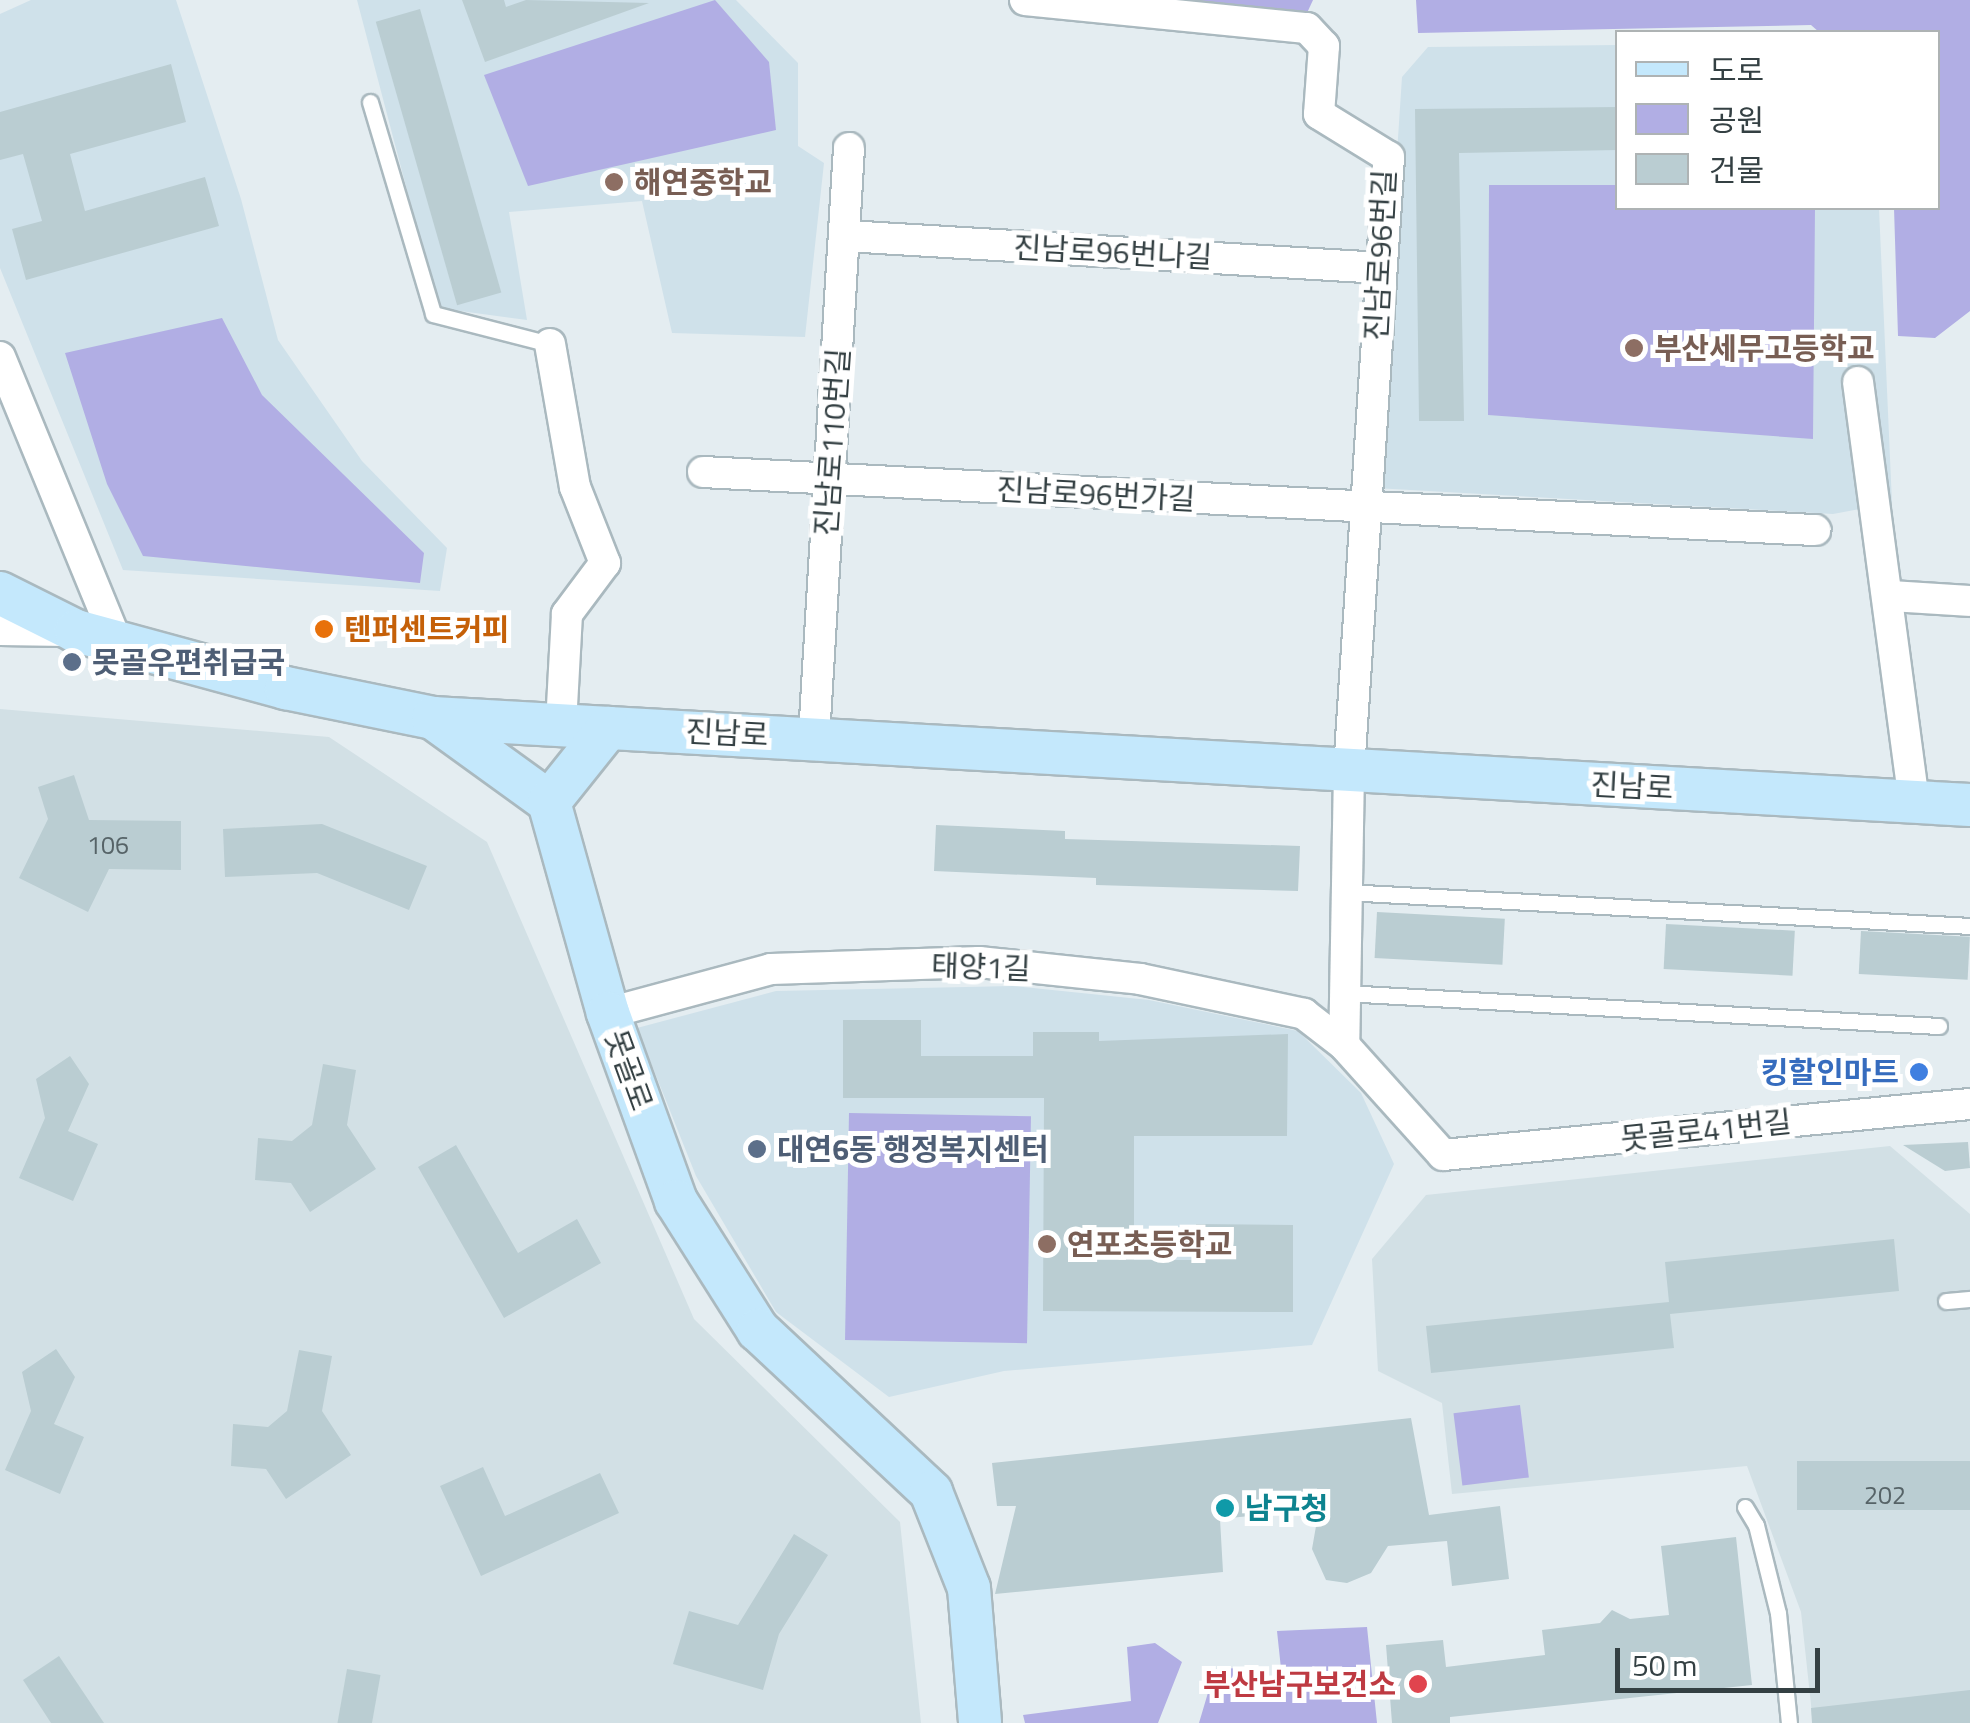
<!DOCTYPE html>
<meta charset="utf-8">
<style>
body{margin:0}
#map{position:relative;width:1970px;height:1723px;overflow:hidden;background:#e4edf1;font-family:"Titillium Web","Noto Sans KR",sans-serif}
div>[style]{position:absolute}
.residential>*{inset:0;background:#d2e0e5}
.education>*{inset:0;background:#cfe1ea}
.green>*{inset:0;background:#b1aee4;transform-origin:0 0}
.building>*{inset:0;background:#bacdd2;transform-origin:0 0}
.roads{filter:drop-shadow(2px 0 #aab9bf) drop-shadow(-2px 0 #aab9bf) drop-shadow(0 2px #aab9bf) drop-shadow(0 -2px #aab9bf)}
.lane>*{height:15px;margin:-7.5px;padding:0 7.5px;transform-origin:7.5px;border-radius:7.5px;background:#fff}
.street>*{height:30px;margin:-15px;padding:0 15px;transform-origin:15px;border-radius:15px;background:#fff}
.secondary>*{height:42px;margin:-21px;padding:0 21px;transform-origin:21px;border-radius:21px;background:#c4e8fc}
.dots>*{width:28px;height:28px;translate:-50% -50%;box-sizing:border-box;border:5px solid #fff;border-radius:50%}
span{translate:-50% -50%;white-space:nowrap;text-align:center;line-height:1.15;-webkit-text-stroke:10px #fff;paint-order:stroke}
.number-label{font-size:25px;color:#566367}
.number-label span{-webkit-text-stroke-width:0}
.education-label{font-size:30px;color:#785e54;font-weight:700}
.left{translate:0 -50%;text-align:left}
.street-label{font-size:30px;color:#344043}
.food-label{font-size:30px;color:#c56008;font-weight:700}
.service-label{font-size:30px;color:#4e5e75;font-weight:700}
.shop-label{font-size:30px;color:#366cbe;font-weight:700}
.right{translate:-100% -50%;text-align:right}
.culture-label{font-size:30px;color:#0d838f;font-weight:700}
.health-label{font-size:30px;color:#be3a42;font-weight:700}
.legend{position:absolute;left:1615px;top:30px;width:325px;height:180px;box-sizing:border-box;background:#fff;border:2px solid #aeb3b4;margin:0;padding:12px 18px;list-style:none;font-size:30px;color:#344043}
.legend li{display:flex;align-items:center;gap:20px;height:50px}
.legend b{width:50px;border:2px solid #aeb3b4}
.scale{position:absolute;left:1615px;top:1648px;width:205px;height:45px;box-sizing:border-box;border:5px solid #344043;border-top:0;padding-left:12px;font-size:30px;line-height:35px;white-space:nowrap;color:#344043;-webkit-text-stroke:8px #fff;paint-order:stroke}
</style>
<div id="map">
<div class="residential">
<div style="clip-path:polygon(0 709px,329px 737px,487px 842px,694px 1319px,900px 1522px,921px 1723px,0 1723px)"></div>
<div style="clip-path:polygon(1890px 1146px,1970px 1214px,1970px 1723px,1813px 1723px,1801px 1612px,1747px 1466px,1452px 1494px,1442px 1403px,1378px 1371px,1372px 1259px,1426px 1195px)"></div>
</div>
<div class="education">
<div style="clip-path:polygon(31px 0,176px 0,241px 199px,278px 340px,362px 461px,447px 548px,440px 591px,123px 570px,0 268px,0 14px)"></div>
<div style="clip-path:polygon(357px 0,736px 0,798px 63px,798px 146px,824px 163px,805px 337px,672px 333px,642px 201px,509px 212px,527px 320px,438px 308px)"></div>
<div style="clip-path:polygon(1617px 45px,1618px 208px,1879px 208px,1892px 503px,1833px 514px,1375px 488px,1402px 77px,1428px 47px)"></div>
<div style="clip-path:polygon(1013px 986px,1149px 1000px,1298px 1031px,1361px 1093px,1394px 1164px,1312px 1345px,1004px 1371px,889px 1397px,776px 1312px,696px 1176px,637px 1028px,776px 991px)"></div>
</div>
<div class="green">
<div style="clip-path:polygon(715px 0,769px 62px,776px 130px,528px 186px,484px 75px)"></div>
<div style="clip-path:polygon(1162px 0,1313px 0,1307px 13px)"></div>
<div style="clip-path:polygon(1416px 0,1970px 0,1970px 311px,1935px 338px,1898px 336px,1894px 208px,1938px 208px,1938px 32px,1819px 32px,1811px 25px,1418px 33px)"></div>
<div style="clip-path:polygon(1489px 185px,1617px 185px,1618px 208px,1815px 208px,1813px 439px,1488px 415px)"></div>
<div style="clip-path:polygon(222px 318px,262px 395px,424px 553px,420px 583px,143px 556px,107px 484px,65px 353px)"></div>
<div style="left:849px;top:1113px;width:182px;height:227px;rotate:1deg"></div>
<div style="left:1520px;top:1405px;width:73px;height:67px;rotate:83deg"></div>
<div style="clip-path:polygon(1367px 1627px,1377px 1723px,1199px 1723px,1215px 1669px,1267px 1667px,1271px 1696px,1284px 1697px,1277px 1631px)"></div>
<div style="clip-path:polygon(1155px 1643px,1182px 1662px,1158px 1723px,1025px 1723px,1023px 1715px,1131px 1701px,1127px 1647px)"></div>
</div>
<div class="building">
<div style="clip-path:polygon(462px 0,504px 0,506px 7px,526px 0,649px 3px,485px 62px)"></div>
<div style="left:420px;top:9px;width:295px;height:46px;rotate:74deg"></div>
<div style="clip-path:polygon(171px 64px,186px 122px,70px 154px,85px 211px,205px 177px,219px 226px,26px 280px,12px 229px,42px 221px,23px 154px,0 160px,0 112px)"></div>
<div style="clip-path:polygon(1618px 107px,1618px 150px,1459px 153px,1464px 421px,1419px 421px,1415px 109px)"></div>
<div style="clip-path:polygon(74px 775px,89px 820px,181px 821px,181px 870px,109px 869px,88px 912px,19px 878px,48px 819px,38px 787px)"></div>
<div style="clip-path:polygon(322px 824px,427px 866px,409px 910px,317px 873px,225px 877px,223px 829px)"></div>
<div style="clip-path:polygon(936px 825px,1065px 831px,1065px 839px,1300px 846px,1298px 891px,1096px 885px,1096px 878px,934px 871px)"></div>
<div style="left:1377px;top:912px;width:128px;height:46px;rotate:3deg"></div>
<div style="left:1666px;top:924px;width:129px;height:45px;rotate:3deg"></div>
<div style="left:1861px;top:931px;width:109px;height:43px;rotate:3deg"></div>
<div style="clip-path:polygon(843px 1020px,921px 1020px,921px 1056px,1033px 1056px,1033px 1032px,1099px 1032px,1099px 1041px,1288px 1034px,1287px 1136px,1134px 1136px,1134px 1260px,1196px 1260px,1196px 1224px,1293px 1225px,1293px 1312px,1043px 1311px,1044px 1098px,843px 1098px)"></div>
<div style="clip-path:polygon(70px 1056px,89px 1084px,68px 1131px,98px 1144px,73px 1201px,19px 1178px,45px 1118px,36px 1079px)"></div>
<div style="clip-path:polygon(323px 1064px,356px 1070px,347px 1125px,376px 1169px,310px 1212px,291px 1183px,255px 1180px,258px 1138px,292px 1141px,312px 1125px)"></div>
<div style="clip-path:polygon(1968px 1142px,1970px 1168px,1945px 1171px,1903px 1145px)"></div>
<div style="clip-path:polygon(456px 1145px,518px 1253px,577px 1219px,601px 1263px,504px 1318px,418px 1167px)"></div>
<div style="clip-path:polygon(1894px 1239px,1899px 1291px,1670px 1314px,1674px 1348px,1431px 1373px,1426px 1326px,1669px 1302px,1665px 1262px)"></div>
<div style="clip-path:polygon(56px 1349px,75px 1377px,54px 1424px,84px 1437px,60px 1494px,5px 1470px,31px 1411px,22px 1372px)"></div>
<div style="clip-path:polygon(299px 1350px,332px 1356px,322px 1411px,351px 1455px,286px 1499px,266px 1469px,231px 1466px,233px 1424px,268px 1427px,287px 1411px)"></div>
<div style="clip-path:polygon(1411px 1418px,1429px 1515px,1500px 1506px,1509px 1579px,1452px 1586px,1447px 1541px,1388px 1546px,1371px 1573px,1347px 1583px,1326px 1580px,1312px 1549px,1319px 1509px,1220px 1519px,1223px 1572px,995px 1594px,1016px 1506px,997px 1506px,992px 1463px)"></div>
<div style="left:1970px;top:1461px;width:49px;height:173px;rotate:90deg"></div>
<div style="clip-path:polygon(483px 1467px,505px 1516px,600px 1473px,619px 1513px,481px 1576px,440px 1486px)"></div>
<div style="clip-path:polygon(794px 1534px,828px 1555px,779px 1634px,763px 1690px,673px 1664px,689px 1611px,738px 1625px)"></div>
<div style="clip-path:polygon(1736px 1537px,1752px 1685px,1450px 1717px,1450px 1723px,1392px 1723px,1386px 1645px,1443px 1640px,1446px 1667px,1545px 1655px,1542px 1630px,1600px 1623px,1612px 1610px,1630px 1619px,1669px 1615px,1661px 1546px)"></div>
<div style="clip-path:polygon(59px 1656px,104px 1723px,51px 1723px,23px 1680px)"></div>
<div style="left:347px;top:1669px;width:34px;height:55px;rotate:10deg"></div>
<div style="clip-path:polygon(1970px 1690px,1970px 1723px,1812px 1723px,1811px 1708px)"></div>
</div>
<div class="roads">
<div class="lane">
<div style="left:370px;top:102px;width:221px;rotate:73.4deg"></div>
<div style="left:433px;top:314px;width:121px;rotate:14.4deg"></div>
<div style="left:1345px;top:892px;width:626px;rotate:3.11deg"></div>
<div style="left:1343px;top:993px;width:597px;rotate:3.17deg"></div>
<div style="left:1946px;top:1301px;width:24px;rotate:-5deg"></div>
<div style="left:1745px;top:1507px;width:21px;rotate:59deg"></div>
<div style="left:1756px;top:1525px;width:91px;rotate:76deg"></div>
<div style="left:1778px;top:1613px;width:111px;rotate:84.3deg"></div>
</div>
<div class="street">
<div style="left:1025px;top:0;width:283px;rotate:5.7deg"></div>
<div style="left:1307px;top:28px;width:25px;rotate:47deg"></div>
<div style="left:1324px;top:46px;width:68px;rotate:94.2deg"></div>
<div style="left:1319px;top:114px;width:82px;rotate:31.6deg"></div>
<div style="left:1389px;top:157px;width:614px;rotate:93.73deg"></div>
<div style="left:1349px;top:770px;width:275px;rotate:91deg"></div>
<div style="left:1344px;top:1045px;width:148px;rotate:48deg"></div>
<div style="left:1443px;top:1155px;width:529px;rotate:-5.53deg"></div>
<div style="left:846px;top:236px;width:536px;rotate:3.42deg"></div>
<div style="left:550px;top:344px;width:145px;rotate:80.1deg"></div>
<div style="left:575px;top:487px;width:82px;rotate:68.5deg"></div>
<div style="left:605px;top:563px;width:64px;rotate:126.7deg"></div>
<div style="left:567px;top:614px;width:111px;rotate:93.1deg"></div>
<div style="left:0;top:357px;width:303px;rotate:67.7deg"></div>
<div style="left:1858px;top:382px;width:423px;rotate:82.4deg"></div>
<div style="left:703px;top:472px;width:1114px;rotate:2.99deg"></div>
<div style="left:1890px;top:596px;width:80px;rotate:3.6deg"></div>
<div style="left:0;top:630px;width:67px;rotate:0.9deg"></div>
<div style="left:814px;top:737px;width:590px;rotate:-86.6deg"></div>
<div style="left:608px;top:1013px;width:169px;rotate:-15.1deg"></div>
<div style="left:771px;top:969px;width:208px;rotate:-1.9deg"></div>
<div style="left:979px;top:962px;width:162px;rotate:6deg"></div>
<div style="left:1140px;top:979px;width:168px;rotate:12deg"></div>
<div style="left:1304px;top:1014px;width:51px;rotate:37.8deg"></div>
</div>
<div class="secondary">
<div style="left:0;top:593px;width:85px;rotate:26.6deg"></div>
<div style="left:76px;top:631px;width:218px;rotate:15.2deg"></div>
<div style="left:286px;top:688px;width:150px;rotate:11.5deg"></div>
<div style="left:433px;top:718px;width:1539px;rotate:3.24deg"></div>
<div style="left:433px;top:718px;width:143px;rotate:35.9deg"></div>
<div style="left:549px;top:802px;width:219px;rotate:74.4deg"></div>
<div style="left:608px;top:1013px;width:200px;rotate:70.1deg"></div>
<div style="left:676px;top:1201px;width:153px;rotate:57.6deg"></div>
<div style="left:758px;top:1330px;width:237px;rotate:43.1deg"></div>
<div style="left:931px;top:1492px;width:103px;rotate:68.4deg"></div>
<div style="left:969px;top:1588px;width:135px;rotate:85.3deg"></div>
<div style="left:549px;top:802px;width:95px;rotate:-51.4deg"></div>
</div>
</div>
<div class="dots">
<div style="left:614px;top:182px;background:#8d6e63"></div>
<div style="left:1634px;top:348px;background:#8d6e63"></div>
<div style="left:324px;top:629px;background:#e8710a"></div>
<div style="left:72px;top:662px;background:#5c6f8a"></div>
<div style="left:1919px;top:1072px;background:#3f7fe0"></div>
<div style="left:757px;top:1149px;background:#5c6f8a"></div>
<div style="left:1047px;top:1244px;background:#8d6e63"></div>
<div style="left:1225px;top:1508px;background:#0f9aa8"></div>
<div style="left:1418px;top:1684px;background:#e0444e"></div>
</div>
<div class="number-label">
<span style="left:108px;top:845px">106</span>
<span style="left:1885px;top:1495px">202</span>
</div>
<div class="education-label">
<span class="left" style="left:634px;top:182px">해연중학교</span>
<span class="left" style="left:1654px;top:348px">부산세무고등학교</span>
<span class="left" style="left:1067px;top:1244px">연포초등학교</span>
</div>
<div class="street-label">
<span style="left:1113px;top:252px;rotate:3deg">진남로96번나길</span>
<span style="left:1380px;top:255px;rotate:-87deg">진남로96번길</span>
<span style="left:832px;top:442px;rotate:-86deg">진남로110번길</span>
<span style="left:1096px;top:494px;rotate:3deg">진남로96번가길</span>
<span style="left:727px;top:733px;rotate:3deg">진남로</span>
<span style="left:1632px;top:786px;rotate:3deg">진남로</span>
<span style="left:981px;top:967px;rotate:2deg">태양1길</span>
<span style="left:629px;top:1070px;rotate:70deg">못골로</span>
<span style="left:1706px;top:1130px;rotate:-6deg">못골로41번길</span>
</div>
<div class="food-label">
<span class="left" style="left:344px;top:629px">텐퍼센트커피</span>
</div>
<div class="service-label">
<span class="left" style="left:92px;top:662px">못골우편취급국</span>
<span class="left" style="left:777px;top:1149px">대연6동 행정복지센터</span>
</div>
<div class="shop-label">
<span class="right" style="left:1899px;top:1072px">킹할인마트</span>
</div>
<div class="culture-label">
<span class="left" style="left:1245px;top:1508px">남구청</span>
</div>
<div class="health-label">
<span class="right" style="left:1396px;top:1684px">부산남구보건소</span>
</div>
<ul class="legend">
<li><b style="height:12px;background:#c4e8fc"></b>도로</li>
<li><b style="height:28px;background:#b1aee4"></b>공원</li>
<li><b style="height:28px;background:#bacdd2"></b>건물</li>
</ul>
<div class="scale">50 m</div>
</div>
